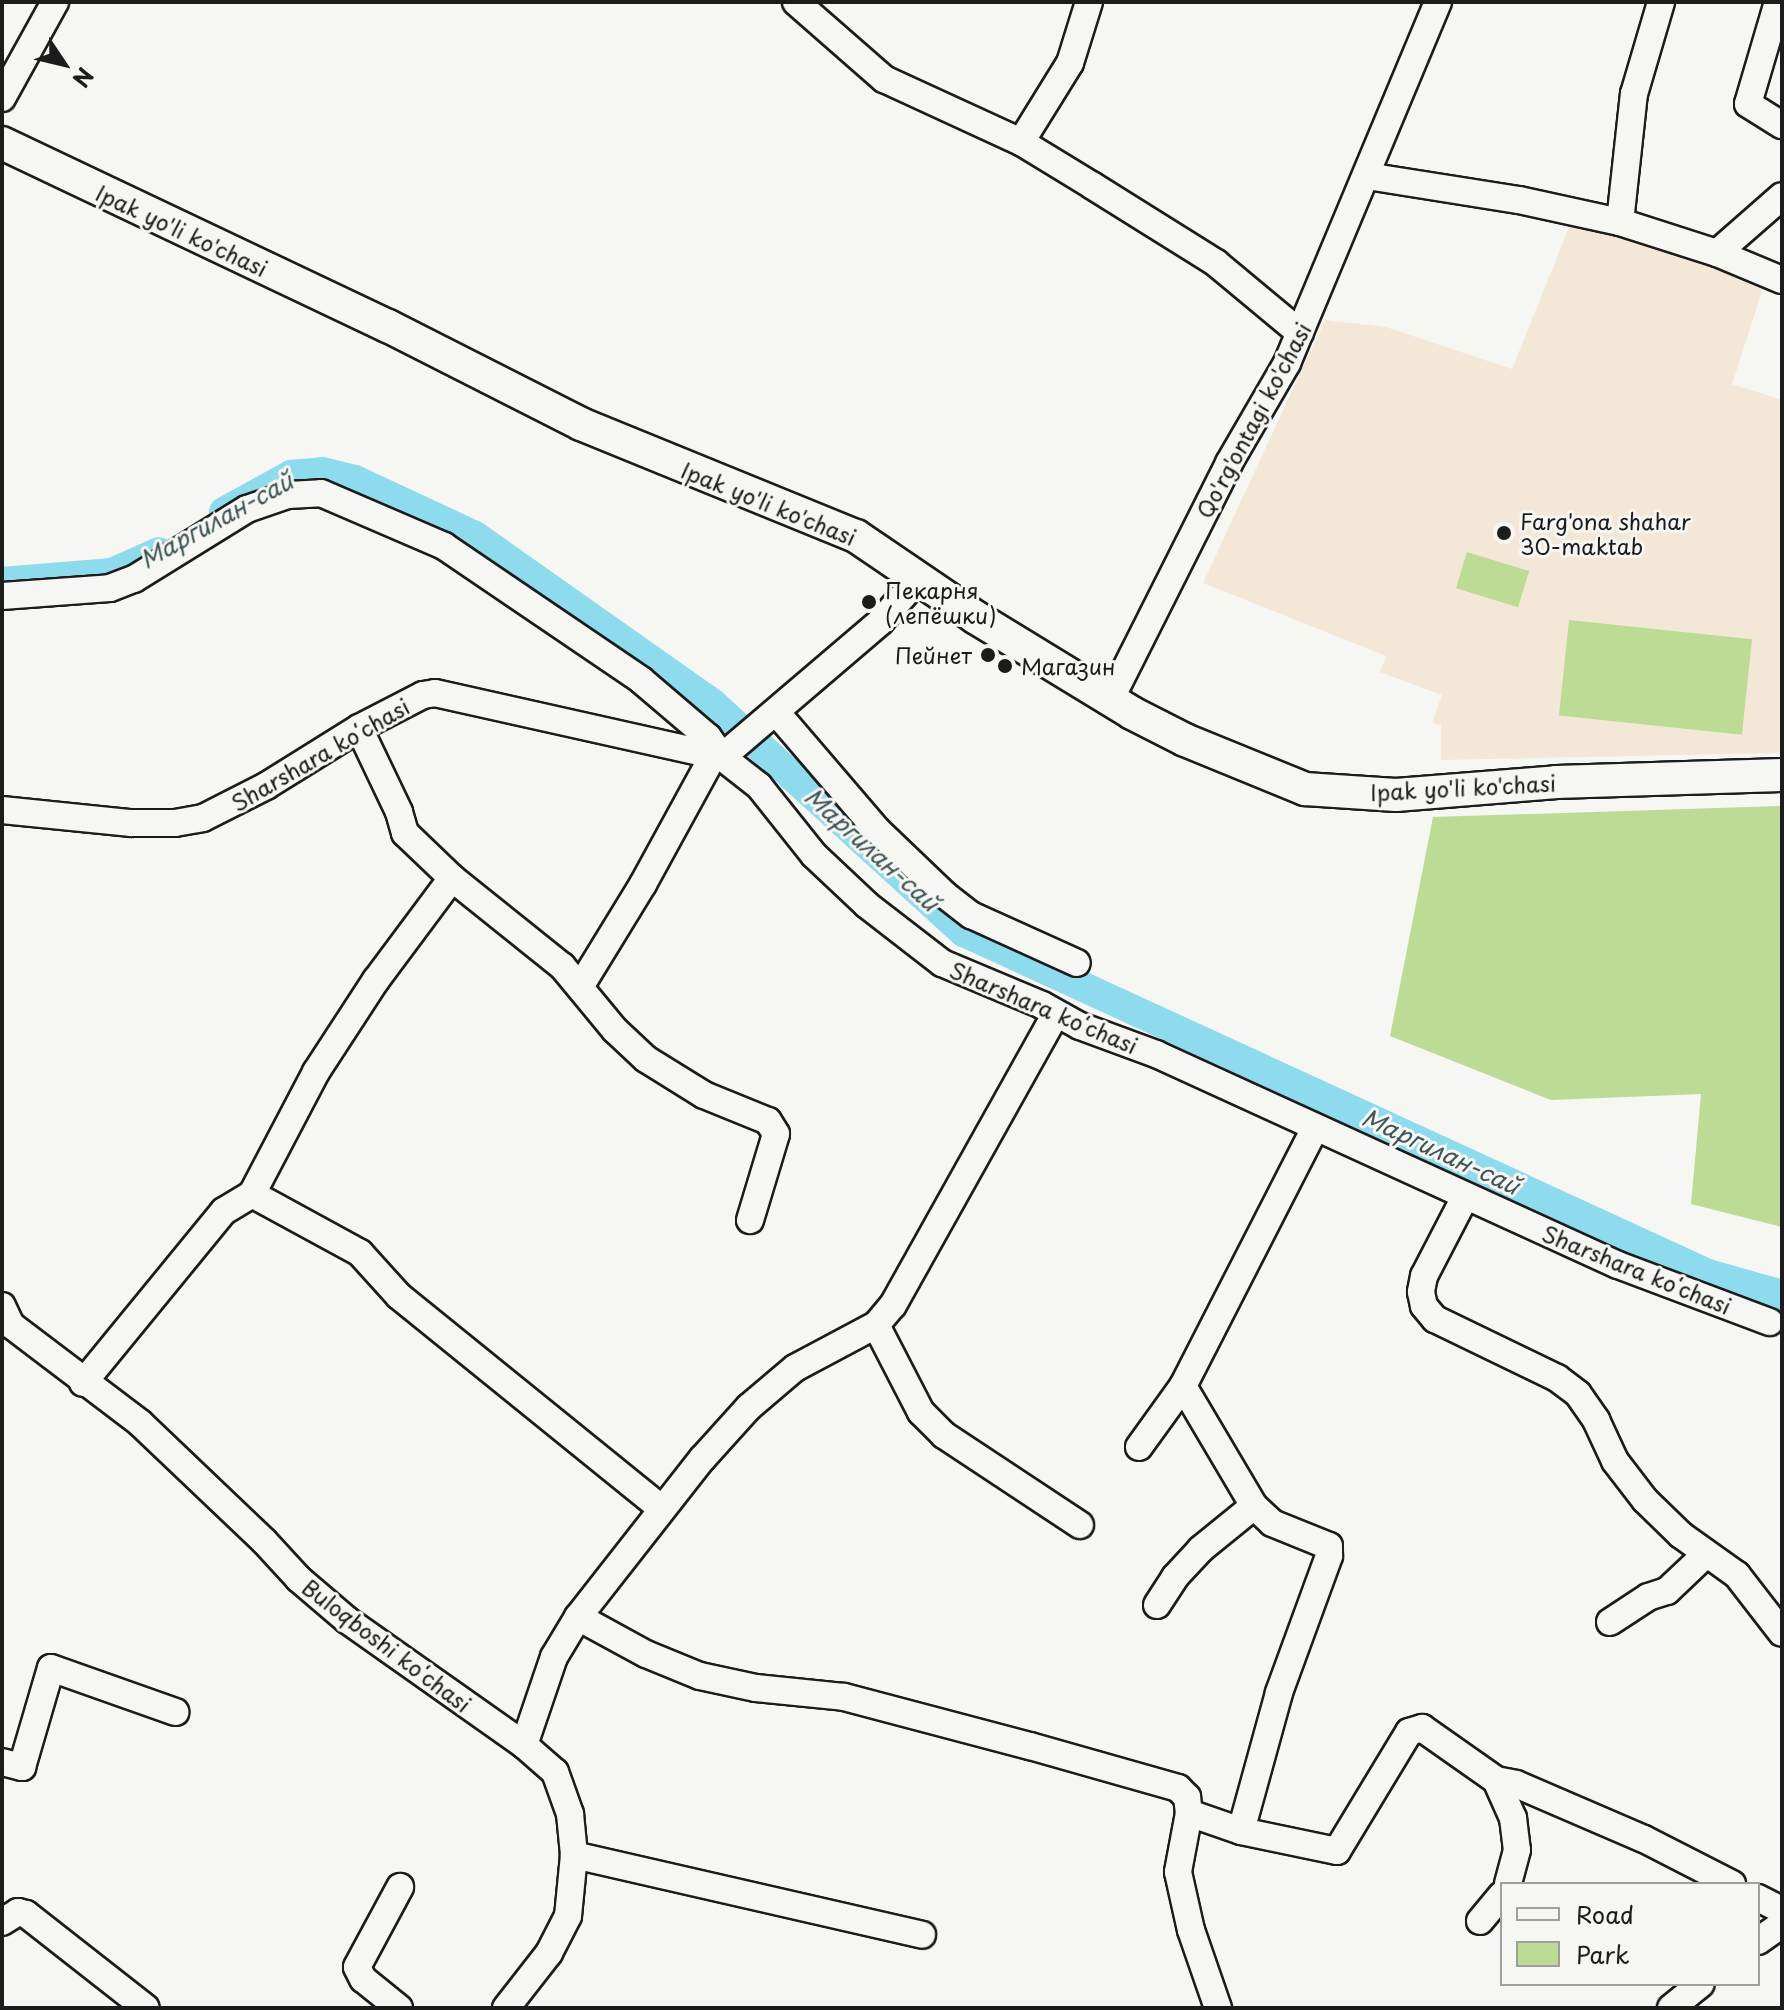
<!DOCTYPE html>
<meta charset="utf-8">
<style>
body{margin:0}
#map{position:relative;width:1784px;height:2010px;overflow:hidden;background:#f6f6f2;font-family:"Playpen Sans",sans-serif}
div>[style]{position:absolute}
.built>*{inset:0;background:#f3e8d8}
.green>*{inset:0;background:#bcdb94;transform-origin:0 0}
.river>*{height:30px;margin:-15px;padding:0 15px;transform-origin:15px;border-radius:15px;background:#8ddbec}
.roads{filter:drop-shadow(2px 0 #1c1c1c) drop-shadow(-2px 0 #1c1c1c) drop-shadow(0 2px #1c1c1c) drop-shadow(0 -2px #1c1c1c)}
.minor>*{height:26px;margin:-13px;padding:0 13px;transform-origin:13px;border-radius:13px;background:#f6f6f2}
.major>*{height:32px;margin:-16px;padding:0 16px;transform-origin:16px;border-radius:16px;background:#f6f6f2}
.dots>*{width:22px;height:22px;translate:-50% -50%;box-sizing:border-box;border:4px solid #f6f6f2;border-radius:50%}
span{translate:-50% -50%;white-space:nowrap;text-align:center;line-height:1.15;-webkit-text-stroke:6px #f6f6f2;paint-order:stroke}
.street-label{font-size:22px;color:#1c1c1c}
.poi-label{font-size:22px;color:#1c1c1c}
.left{translate:0 -50%;text-align:left}
.right{translate:-100% -50%;text-align:right}
.water-label{font-size:24px;color:#3e555a;font-style:italic}
.frame{position:absolute;inset:0;border:4px solid #1c1c1c;pointer-events:none}
.legend{position:absolute;left:1500px;top:1882px;width:260px;height:104px;box-sizing:border-box;background:#f6f6f2;border:2px solid #9f9f9c;margin:0;padding:10px 14px;list-style:none;font-size:24px;color:#1c1c1c}
.legend li{display:flex;align-items:center;gap:16px;height:40px}
.legend b{width:40px;border:2px solid #9f9f9c}
.north{position:absolute;left:24px;top:24px;width:80px;height:80px;-webkit-text-stroke:6px #f6f6f2;paint-order:stroke;rotate:125deg;font-size:22px;font-weight:700;line-height:32px;text-align:center;color:#1c1c1c}
.north::after{content:'';display:block;margin:auto;width:28px;height:36px;background:#1c1c1c;clip-path:polygon(50% 0,100% 100%,50% 72%,0 100%)}
</style>
<div id="map">
<div class="built">
<div style="clip-path:polygon(1572px 220px,1765px 282px,1732px 384px,1782px 400px,1781px 753px,1441px 760px,1441px 725px,1432px 723px,1442px 695px,1380px 672px,1386px 656px,1203px 583px,1325px 320px,1386px 327px,1512px 369px)"></div>
</div>
<div class="green">
<div style="left:1467px;top:552px;width:65px;height:38px;rotate:17deg"></div>
<div style="left:1569px;top:620px;width:184px;height:96px;rotate:6deg"></div>
<div style="clip-path:polygon(1782px 806px,1782px 1227px,1691px 1204px,1701px 1094px,1551px 1100px,1390px 1036px,1433px 817px)"></div>
</div>
<div class="river">
<div style="left:224px;top:512px;width:77px;rotate:-28.9deg"></div>
<div style="left:291px;top:475px;width:32px;rotate:-5deg"></div>
<div style="left:323px;top:472px;width:33px;rotate:14deg"></div>
<div style="left:355px;top:480px;width:132px;rotate:25deg"></div>
<div style="left:475px;top:536px;width:291px;rotate:35.2deg"></div>
<div style="left:713px;top:704px;width:339px;rotate:42.3deg"></div>
<div style="left:964px;top:932px;width:819px;rotate:24.69deg"></div>
<div style="left:1708px;top:1274px;width:77px;rotate:15.8deg"></div>
<div style="left:2px;top:582px;width:110px;rotate:-4.7deg"></div>
<div style="left:112px;top:573px;width:51px;rotate:-24.1deg"></div>
</div>
<div class="roads">
<div class="minor">
<div style="left:796px;top:2px;width:117px;rotate:41.2deg"></div>
<div style="left:884px;top:79px;width:151px;rotate:24.7deg"></div>
<div style="left:1021px;top:142px;width:84px;rotate:31.4deg"></div>
<div style="left:1093px;top:186px;width:145px;rotate:32deg"></div>
<div style="left:1216px;top:263px;width:109px;rotate:39.8deg"></div>
<div style="left:1778px;top:2px;width:106px;rotate:106.4deg"></div>
<div style="left:1748px;top:104px;width:40px;rotate:32deg"></div>
<div style="left:2px;top:98px;width:110px;rotate:-61.1deg"></div>
<div style="left:1021px;top:142px;width:93px;rotate:-58.2deg"></div>
<div style="left:1070px;top:63px;width:64px;rotate:-72.7deg"></div>
<div style="left:1367px;top:176px;width:154px;rotate:9deg"></div>
<div style="left:1519px;top:200px;width:103px;rotate:12.3deg"></div>
<div style="left:1620px;top:222px;width:102px;rotate:17.7deg"></div>
<div style="left:1717px;top:253px;width:70px;rotate:22.6deg"></div>
<div style="left:1620px;top:222px;width:129px;rotate:-83.8deg"></div>
<div style="left:1634px;top:94px;width:96px;rotate:-73.6deg"></div>
<div style="left:1717px;top:253px;width:86px;rotate:-41.2deg"></div>
<div style="left:2px;top:596px;width:108px;rotate:-4.2deg"></div>
<div style="left:110px;top:588px;width:26px;rotate:-21deg"></div>
<div style="left:134px;top:579px;width:133px;rotate:-31.8deg"></div>
<div style="left:247px;top:509px;width:43px;rotate:-18.9deg"></div>
<div style="left:288px;top:495px;width:33px;rotate:-3deg"></div>
<div style="left:321px;top:493px;width:134px;rotate:23.3deg"></div>
<div style="left:444px;top:546px;width:238px;rotate:34.2deg"></div>
<div style="left:641px;top:680px;width:88px;rotate:40.4deg"></div>
<div style="left:708px;top:737px;width:24px;rotate:55deg"></div>
<div style="left:722px;top:757px;width:47px;rotate:38.1deg"></div>
<div style="left:759px;top:786px;width:88px;rotate:51.4deg"></div>
<div style="left:814px;top:855px;width:73px;rotate:43.3deg"></div>
<div style="left:867px;top:905px;width:95px;rotate:37.7deg"></div>
<div style="left:942px;top:963px;width:108px;rotate:22.8deg"></div>
<div style="left:1042px;top:1005px;width:43px;rotate:28.9deg"></div>
<div style="left:1080px;top:1026px;width:81px;rotate:20.2deg"></div>
<div style="left:1156px;top:1054px;width:508px;rotate:24.55deg"></div>
<div style="left:1618px;top:1265px;width:162px;rotate:20.6deg"></div>
<div style="left:1110px;top:700px;width:265px;rotate:-63.3deg"></div>
<div style="left:1229px;top:463px;width:116px;rotate:-59.9deg"></div>
<div style="left:1287px;top:363px;width:391px;rotate:-67.3deg"></div>
<div style="left:776px;top:712px;width:155px;rotate:49.4deg"></div>
<div style="left:877px;top:830px;width:94px;rotate:43.7deg"></div>
<div style="left:945px;top:895px;width:33px;rotate:38deg"></div>
<div style="left:971px;top:915px;width:116px;rotate:24.4deg"></div>
<div style="left:359px;top:728px;width:93px;rotate:64.5deg"></div>
<div style="left:399px;top:812px;width:22px;rotate:74deg"></div>
<div style="left:405px;top:833px;width:65px;rotate:43.8deg"></div>
<div style="left:452px;top:878px;width:141px;rotate:38.7deg"></div>
<div style="left:562px;top:966px;width:83px;rotate:50.4deg"></div>
<div style="left:615px;top:1030px;width:42px;rotate:43.1deg"></div>
<div style="left:646px;top:1059px;width:68px;rotate:31.8deg"></div>
<div style="left:704px;top:1095px;width:69px;rotate:22.1deg"></div>
<div style="left:768px;top:1121px;width:15px;rotate:58deg"></div>
<div style="left:776px;top:1134px;width:90px;rotate:106.8deg"></div>
<div style="left:722px;top:757px;width:209px;rotate:-40.5deg"></div>
<div style="left:881px;top:621px;width:56px;rotate:-48.6deg"></div>
<div style="left:2px;top:810px;width:130px;rotate:5.8deg"></div>
<div style="left:131px;top:823px;width:44px"></div>
<div style="left:175px;top:823px;width:28px;rotate:-10deg"></div>
<div style="left:203px;top:818px;width:71px;rotate:-26.9deg"></div>
<div style="left:266px;top:786px;width:110px;rotate:-31.9deg"></div>
<div style="left:359px;top:728px;width:72px;rotate:-27.3deg"></div>
<div style="left:423px;top:695px;width:12px;rotate:-9deg"></div>
<div style="left:435px;top:693px;width:294px;rotate:12.6deg"></div>
<div style="left:580px;top:987px;width:121px;rotate:-58.5deg"></div>
<div style="left:643px;top:884px;width:144px;rotate:-61.3deg"></div>
<div style="left:252px;top:1194px;width:123px;rotate:28.6deg"></div>
<div style="left:360px;top:1253px;width:58px;rotate:47.8deg"></div>
<div style="left:399px;top:1296px;width:338px;rotate:39deg"></div>
<div style="left:1465px;top:1197px;width:89px;rotate:117.4deg"></div>
<div style="left:1424px;top:1276px;width:16px;rotate:101deg"></div>
<div style="left:1421px;top:1292px;width:14px;rotate:78deg"></div>
<div style="left:1424px;top:1306px;width:17px;rotate:50deg"></div>
<div style="left:1435px;top:1319px;width:136px;rotate:25.8deg"></div>
<div style="left:1557px;top:1378px;width:26px;rotate:37deg"></div>
<div style="left:1578px;top:1394px;width:32px;rotate:55deg"></div>
<div style="left:1596px;top:1420px;width:45px;rotate:65.1deg"></div>
<div style="left:1615px;top:1461px;width:49px;rotate:52.4deg"></div>
<div style="left:1645px;top:1500px;width:50px;rotate:44.2deg"></div>
<div style="left:1681px;top:1535px;width:69px;rotate:35.5deg"></div>
<div style="left:1737px;top:1575px;width:73px;rotate:52.2deg"></div>
<div style="left:2px;top:1306px;width:21px;rotate:65deg"></div>
<div style="left:11px;top:1325px;width:162px;rotate:37.2deg"></div>
<div style="left:140px;top:1423px;width:171px;rotate:43.6deg"></div>
<div style="left:264px;top:1541px;width:52px;rotate:47.4deg"></div>
<div style="left:299px;top:1579px;width:63px;rotate:40.5deg"></div>
<div style="left:347px;top:1620px;width:217px;rotate:35.2deg"></div>
<div style="left:524px;top:1745px;width:41px;rotate:41.1deg"></div>
<div style="left:555px;top:1772px;width:45px;rotate:70.3deg"></div>
<div style="left:570px;top:1814px;width:41px;rotate:84.4deg"></div>
<div style="left:574px;top:1855px;width:61px;rotate:95.6deg"></div>
<div style="left:568px;top:1916px;width:42px;rotate:117.2deg"></div>
<div style="left:549px;top:1953px;width:70px;rotate:128deg"></div>
<div style="left:876px;top:1325px;width:98px;rotate:62.7deg"></div>
<div style="left:921px;top:1412px;width:33px;rotate:45deg"></div>
<div style="left:944px;top:1435px;width:163px;rotate:33.5deg"></div>
<div style="left:83px;top:1383px;width:222px;rotate:-50.7deg"></div>
<div style="left:224px;top:1211px;width:33px;rotate:-31deg"></div>
<div style="left:252px;top:1194px;width:138px;rotate:-62.3deg"></div>
<div style="left:316px;top:1072px;width:110px;rotate:-56.9deg"></div>
<div style="left:376px;top:980px;width:127px;rotate:-53.3deg"></div>
<div style="left:1183px;top:1386px;width:139px;rotate:59.4deg"></div>
<div style="left:1254px;top:1506px;width:25px;rotate:43deg"></div>
<div style="left:1272px;top:1523px;width:61px;rotate:22deg"></div>
<div style="left:1329px;top:1546px;width:10px;rotate:90deg"></div>
<div style="left:1329px;top:1556px;width:146px;rotate:110.1deg"></div>
<div style="left:1279px;top:1693px;width:143px;rotate:105.4deg"></div>
<div style="left:1139px;top:1447px;width:75px;rotate:-54.2deg"></div>
<div style="left:1183px;top:1386px;width:290px;rotate:-62.9deg"></div>
<div style="left:1157px;top:1605px;width:33px;rotate:-57deg"></div>
<div style="left:1175px;top:1577px;width:38px;rotate:-47deg"></div>
<div style="left:1201px;top:1549px;width:68px;rotate:-39.1deg"></div>
<div style="left:578px;top:1617px;width:77px;rotate:28.6deg"></div>
<div style="left:646px;top:1654px;width:58px;rotate:22.2deg"></div>
<div style="left:700px;top:1676px;width:57px;rotate:12.1deg"></div>
<div style="left:756px;top:1688px;width:88px;rotate:5.8deg"></div>
<div style="left:844px;top:1697px;width:192px;rotate:14.8deg"></div>
<div style="left:1030px;top:1746px;width:154px;rotate:15.8deg"></div>
<div style="left:1178px;top:1788px;width:13px;rotate:45deg"></div>
<div style="left:1187px;top:1797px;width:16px;rotate:83deg"></div>
<div style="left:1189px;top:1813px;width:55px;rotate:19.1deg"></div>
<div style="left:1241px;top:1831px;width:98px;rotate:11.8deg"></div>
<div style="left:1337px;top:1851px;width:139px;rotate:-58.8deg"></div>
<div style="left:1409px;top:1732px;width:14px;rotate:-17deg"></div>
<div style="left:1422px;top:1728px;width:90px;rotate:35.1deg"></div>
<div style="left:1496px;top:1780px;width:20px;rotate:11deg"></div>
<div style="left:1516px;top:1784px;width:139px;rotate:23.3deg"></div>
<div style="left:1644px;top:1839px;width:99px;rotate:27.1deg"></div>
<div style="left:1610px;top:1622px;width:45px;rotate:-33.3deg"></div>
<div style="left:1648px;top:1597px;width:20px;rotate:-18deg"></div>
<div style="left:1667px;top:1591px;width:54px;rotate:-43.5deg"></div>
<div style="left:524px;top:1745px;width:93px;rotate:-71.2deg"></div>
<div style="left:554px;top:1657px;width:47px;rotate:-59deg"></div>
<div style="left:578px;top:1617px;width:201px;rotate:-51.9deg"></div>
<div style="left:702px;top:1459px;width:70px;rotate:-47.9deg"></div>
<div style="left:749px;top:1407px;width:60px;rotate:-40.3deg"></div>
<div style="left:795px;top:1368px;width:92px;rotate:-28deg"></div>
<div style="left:876px;top:1325px;width:26px;rotate:-50deg"></div>
<div style="left:893px;top:1305px;width:334px;rotate:-60.8deg"></div>
<div style="left:2px;top:1762px;width:21px;rotate:14deg"></div>
<div style="left:22px;top:1767px;width:103px;rotate:-73.7deg"></div>
<div style="left:51px;top:1668px;width:132px;rotate:19.5deg"></div>
<div style="left:1496px;top:1780px;width:42px;rotate:65.9deg"></div>
<div style="left:1513px;top:1818px;width:32px;rotate:83deg"></div>
<div style="left:1517px;top:1850px;width:35px;rotate:105deg"></div>
<div style="left:1189px;top:1813px;width:60px;rotate:100.6deg"></div>
<div style="left:1178px;top:1872px;width:59px;rotate:77.4deg"></div>
<div style="left:1191px;top:1930px;width:83px;rotate:70.9deg"></div>
<div style="left:574px;top:1855px;width:357px;rotate:12.9deg"></div>
<div style="left:1758px;top:1898px;width:27px;rotate:27deg"></div>
<div style="left:1480px;top:1921px;width:34px;rotate:-50deg"></div>
<div style="left:2px;top:1922px;width:19px;rotate:-32deg"></div>
<div style="left:18px;top:1912px;width:8px;rotate:14deg"></div>
<div style="left:26px;top:1914px;width:152px;rotate:38.1deg"></div>
<div style="left:1758px;top:1941px;width:29px;rotate:-35deg"></div>
<div style="left:399px;top:2008px;width:46px;rotate:-141.1deg"></div>
<div style="left:363px;top:1979px;width:13px;rotate:-117deg"></div>
<div style="left:357px;top:1967px;width:91px;rotate:-61.7deg"></div>
<div style="left:1671px;top:2008px;width:38px;rotate:-39deg"></div>
</div>
<div class="major">
<div style="left:2px;top:143px;width:427px;rotate:25.4deg"></div>
<div style="left:388px;top:326px;width:216px;rotate:26.9deg"></div>
<div style="left:581px;top:424px;width:297px;rotate:22.2deg"></div>
<div style="left:856px;top:536px;width:144px;rotate:34.2deg"></div>
<div style="left:975px;top:617px;width:184px;rotate:31.4deg"></div>
<div style="left:1132px;top:713px;width:59px;rotate:27deg"></div>
<div style="left:1185px;top:740px;width:130px;rotate:22.2deg"></div>
<div style="left:1305px;top:789px;width:91px;rotate:3.8deg"></div>
<div style="left:1396px;top:795px;width:161px;rotate:-4.6deg"></div>
<div style="left:1556px;top:782px;width:226px;rotate:-1.8deg"></div>
</div>
</div>
<div class="dots">
<div style="left:1504px;top:533px;background:#1c1c1c"></div>
<div style="left:869px;top:602px;background:#1c1c1c"></div>
<div style="left:988px;top:655px;background:#1c1c1c"></div>
<div style="left:1005px;top:666px;background:#1c1c1c"></div>
</div>
<div class="street-label">
<span style="left:182px;top:230px;rotate:25deg">Ipak yo'li ko'chasi</span>
<span style="left:1253px;top:420px;rotate:-62deg">Qo'rg'ontagi ko'chasi</span>
<span style="left:769px;top:503px;rotate:22deg">Ipak yo'li ko'chasi</span>
<span style="left:320px;top:754px;rotate:-30deg">Sharshara koʻchasi</span>
<span style="left:1463px;top:787px;rotate:-3deg">Ipak yo'li ko'chasi</span>
<span style="left:1044px;top:1007px;rotate:23deg">Sharshara koʻchasi</span>
<span style="left:1637px;top:1269px;rotate:22deg">Sharshara koʻchasi</span>
<span style="left:387px;top:1645px;rotate:37deg">Buloqboshi koʻchasi</span>
</div>
<div class="poi-label">
<span class="left" style="left:1520px;top:533px">Farg'ona shahar<br>30-maktab</span>
<span class="left" style="left:885px;top:602px">Пекарня<br>(лепёшки)</span>
<span class="right" style="left:972px;top:655px">Пейнет</span>
<span class="left" style="left:1021px;top:666px">Магазин</span>
</div>
<div class="water-label">
<span style="left:216px;top:520px;rotate:-29deg">Маргилан-сай</span>
<span style="left:872px;top:849px;rotate:42deg">Маргилан-сай</span>
<span style="left:1441px;top:1151px;rotate:25deg">Маргилан-сай</span>
</div>
<div class="frame"></div>
<ul class="legend">
<li><b style="height:10px;background:#f6f6f2"></b>Road</li>
<li><b style="height:22px;background:#bcdb94"></b>Park</li>
</ul>
<div class="north">N</div>
</div>
